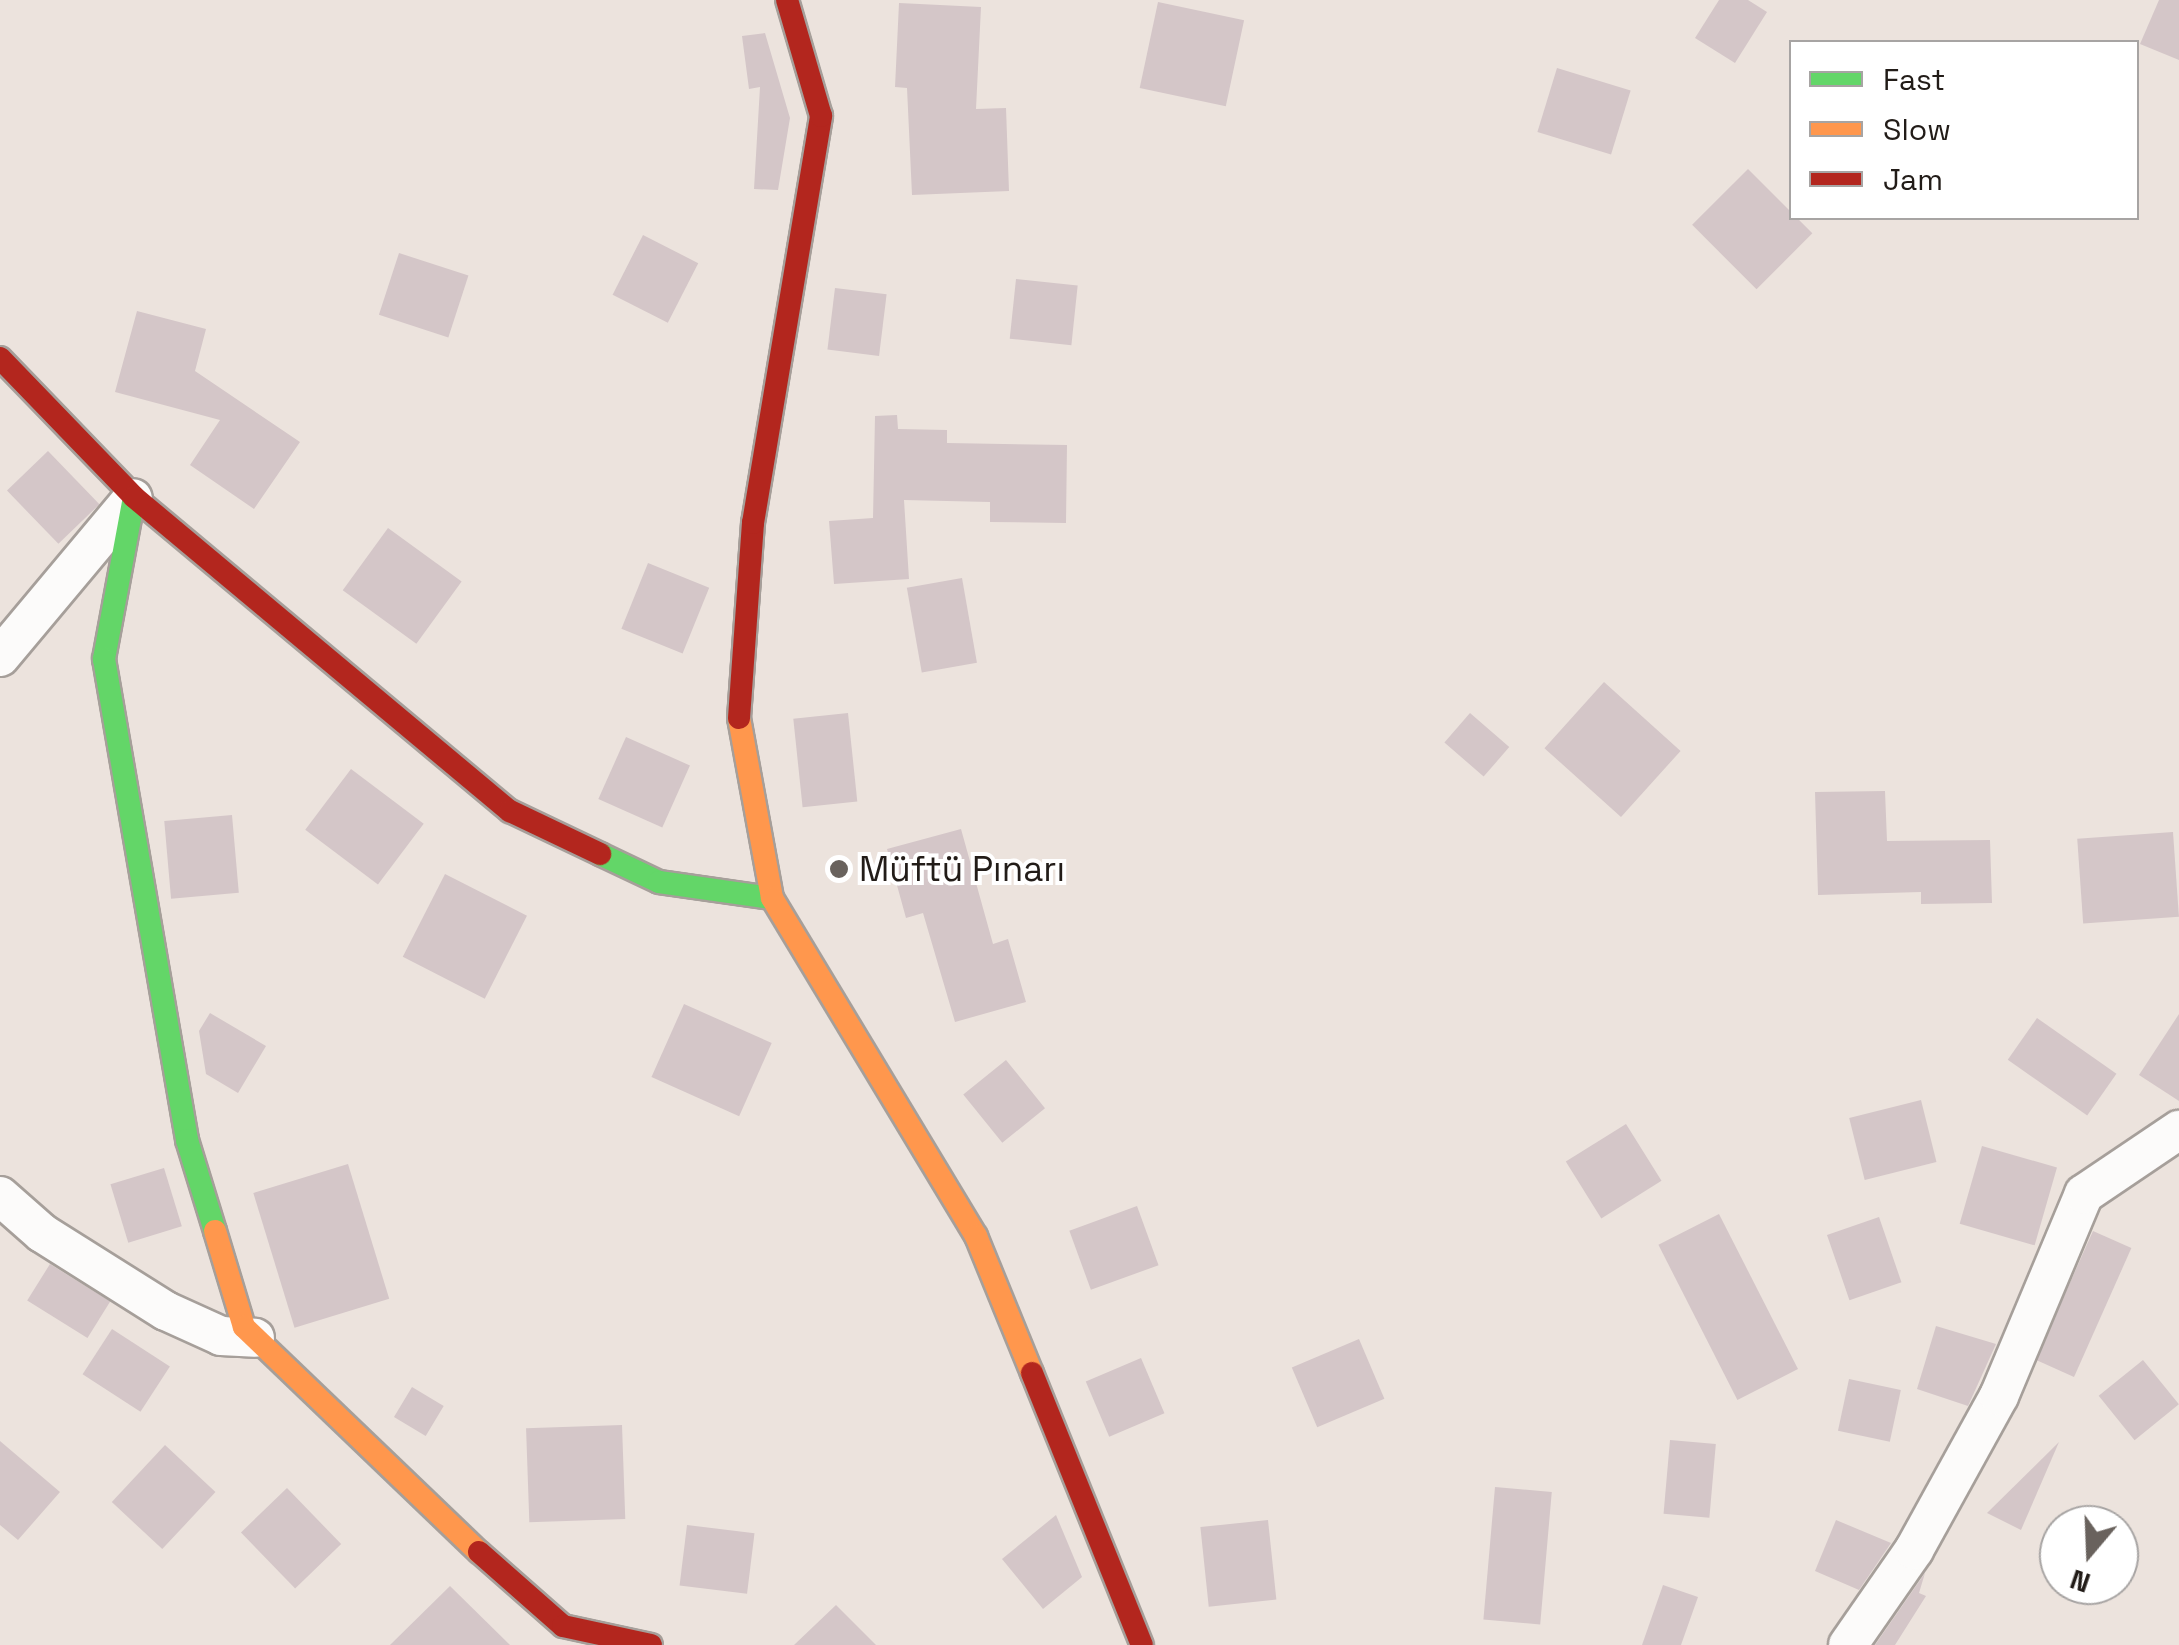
<!DOCTYPE html>
<meta charset="utf-8">
<style>
body{margin:0}
#map{position:relative;width:2179px;height:1645px;overflow:hidden;background:#ece3dd;font-family:"Space Grotesk",sans-serif}
div>[style]{position:absolute}
.building>*{inset:0;background:#d4c6c8;transform-origin:0 0}
.roads{filter:drop-shadow(2px 0 #a69f9a) drop-shadow(-2px 0 #a69f9a) drop-shadow(0 2px #a69f9a) drop-shadow(0 -2px #a69f9a)}
.street>*{height:38px;margin:-19px;padding:0 19px;transform-origin:19px;border-radius:19px;background:#fcfbfa}
.fast>*{height:22px;margin:-11px;padding:0 11px;transform-origin:11px;border-radius:11px;background:#63d668}
.slow>*{height:22px;margin:-11px;padding:0 11px;transform-origin:11px;border-radius:11px;background:#ff974d}
.jam>*{height:22px;margin:-11px;padding:0 11px;transform-origin:11px;border-radius:11px;background:#b3261e}
.dots>*{width:28px;height:28px;translate:-50% -50%;box-sizing:border-box;border:5px solid #fff;border-radius:50%}
span{translate:-50% -50%;white-space:nowrap;text-align:center;line-height:1.15;-webkit-text-stroke:8px #fff;paint-order:stroke}
.poi-label{font-size:35px;color:#221c18}
.left{translate:0 -50%;text-align:left}
.legend{position:absolute;left:1789px;top:40px;width:350px;height:180px;box-sizing:border-box;background:#fff;border:2px solid #a7a4a3;margin:0;padding:12px 18px;list-style:none;font-size:30px;color:#221c18}
.legend li{display:flex;align-items:center;gap:20px;height:50px}
.legend b{width:50px;border:2px solid #a7a4a3}
.north{position:absolute;left:2039px;top:1505px;width:100px;height:100px;box-sizing:border-box;background:#fff;border:2px solid #a7a4a3;border-radius:50%;rotate:199deg;font-size:28px;font-weight:700;line-height:40px;text-align:center;color:#221c18}
.north::after{content:'';display:block;margin:auto;width:35px;height:45px;background:#69625d;clip-path:polygon(50% 0,100% 100%,50% 72%,0 100%)}
</style>
<div id="map">
<div class="building">
<div style="clip-path:polygon(1719px 0,1748px 0,1767px 12px,1735px 63px,1695px 38px)"></div>
<div style="clip-path:polygon(2159px 0,2179px 0,2179px 60px,2140px 44px)"></div>
<div style="left:1158px;top:2px;width:88px;height:88px;rotate:12deg"></div>
<div style="clip-path:polygon(899px 3px,981px 7px,976px 109px,1006px 108px,1009px 191px,912px 195px,907px 88px,895px 87px)"></div>
<div style="clip-path:polygon(765px 33px,790px 118px,778px 190px,754px 189px,760px 87px,749px 89px,742px 36px)"></div>
<div style="left:1557px;top:68px;width:77px;height:67px;rotate:17deg"></div>
<div style="left:1748px;top:169px;width:91px;height:79px;rotate:45deg"></div>
<div style="left:643px;top:235px;width:62px;height:67px;rotate:27deg"></div>
<div style="left:399px;top:253px;width:73px;height:65px;rotate:18deg"></div>
<div style="left:1016px;top:279px;width:62px;height:60px;rotate:6deg"></div>
<div style="left:835px;top:288px;width:52px;height:62px;rotate:7deg"></div>
<div style="clip-path:polygon(137px 311px,206px 329px,195px 371px,300px 442px,254px 509px,190px 465px,220px 420px,115px 392px)"></div>
<div style="clip-path:polygon(897px 415px,898px 429px,947px 430px,947px 443px,1067px 445px,1066px 523px,990px 522px,990px 502px,904px 500px,909px 579px,834px 584px,829px 521px,873px 518px,875px 416px)"></div>
<div style="left:48px;top:451px;width:74px;height:57px;rotate:46deg"></div>
<div style="left:388px;top:528px;width:91px;height:77px;rotate:36deg"></div>
<div style="left:648px;top:563px;width:66px;height:71px;rotate:22deg"></div>
<div style="left:962px;top:578px;width:86px;height:56px;rotate:80deg"></div>
<div style="left:1604px;top:682px;width:103px;height:89px;rotate:42deg"></div>
<div style="left:848px;top:713px;width:89px;height:55px;rotate:84deg"></div>
<div style="left:1470px;top:713px;width:52px;height:39px;rotate:41deg"></div>
<div style="left:626px;top:737px;width:70px;height:68px;rotate:24deg"></div>
<div style="left:351px;top:769px;width:91px;height:76px;rotate:37deg"></div>
<div style="clip-path:polygon(1885px 791px,1887px 841px,1990px 840px,1992px 903px,1921px 904px,1921px 892px,1818px 895px,1815px 792px)"></div>
<div style="left:232px;top:815px;width:78px;height:68px;rotate:85deg"></div>
<div style="clip-path:polygon(961px 829px,993px 944px,1008px 939px,1026px 1002px,955px 1022px,923px 913px,906px 918px,887px 849px)"></div>
<div style="left:2173px;top:832px;width:85px;height:96px;rotate:86deg"></div>
<div style="left:445px;top:874px;width:92px;height:93px;rotate:27deg"></div>
<div style="left:684px;top:1004px;width:96px;height:80px;rotate:24deg"></div>
<div style="clip-path:polygon(210px 1013px,266px 1046px,238px 1093px,206px 1074px,199px 1031px)"></div>
<div style="clip-path:polygon(2179px 1014px,2179px 1101px,2139px 1075px)"></div>
<div style="left:2037px;top:1018px;width:97px;height:51px;rotate:35deg"></div>
<div style="left:1006px;top:1060px;width:62px;height:55px;rotate:51deg"></div>
<div style="left:1921px;top:1100px;width:64px;height:74px;rotate:76deg"></div>
<div style="left:1626px;top:1124px;width:67px;height:71px;rotate:58deg"></div>
<div style="left:1982px;top:1146px;width:78px;height:81px;rotate:16deg"></div>
<div style="left:348px;top:1164px;width:141px;height:99px;rotate:73deg"></div>
<div style="left:164px;top:1168px;width:61px;height:56px;rotate:73deg"></div>
<div style="left:1137px;top:1206px;width:63px;height:72px;rotate:70deg"></div>
<div style="left:1719px;top:1214px;width:174px;height:68px;rotate:63deg"></div>
<div style="left:1879px;top:1217px;width:69px;height:55px;rotate:71deg"></div>
<div style="left:2093px;top:1231px;width:42px;height:141px;rotate:24deg"></div>
<div style="left:50px;top:1264px;width:71px;height:43px;rotate:32deg"></div>
<div style="clip-path:polygon(1936px 1326px,1996px 1344px,1968px 1406px,1917px 1389px)"></div>
<div style="left:112px;top:1329px;width:69px;height:54px;rotate:33deg"></div>
<div style="left:1359px;top:1339px;width:65px;height:73px;rotate:67deg"></div>
<div style="left:1141px;top:1358px;width:60px;height:60px;rotate:67deg"></div>
<div style="left:2143px;top:1360px;width:57px;height:57px;rotate:51deg"></div>
<div style="left:1849px;top:1379px;width:53px;height:53px;rotate:12deg"></div>
<div style="left:412px;top:1387px;width:37px;height:35px;rotate:31deg"></div>
<div style="left:622px;top:1425px;width:94px;height:96px;rotate:88deg"></div>
<div style="left:1670px;top:1440px;width:46px;height:74px;rotate:5deg"></div>
<div style="clip-path:polygon(0 1441px,60px 1492px,18px 1540px,0 1525px)"></div>
<div style="clip-path:polygon(2059px 1442px,2021px 1530px,1987px 1513px)"></div>
<div style="left:165px;top:1445px;width:69px;height:78px;rotate:43deg"></div>
<div style="left:1495px;top:1487px;width:57px;height:133px;rotate:5deg"></div>
<div style="left:287px;top:1488px;width:78px;height:64px;rotate:46deg"></div>
<div style="clip-path:polygon(1056px 1515px,1082px 1577px,1043px 1609px,1002px 1559px)"></div>
<div style="left:1268px;top:1520px;width:80px;height:68px;rotate:84deg"></div>
<div style="clip-path:polygon(1836px 1520px,1891px 1543px,1859px 1590px,1815px 1571px)"></div>
<div style="left:687px;top:1525px;width:68px;height:61px;rotate:7deg"></div>
<div style="clip-path:polygon(1925px 1573px,1919px 1593px,1926px 1596px,1895px 1645px,1875px 1645px)"></div>
<div style="clip-path:polygon(1663px 1585px,1698px 1597px,1681px 1645px,1642px 1645px)"></div>
<div style="clip-path:polygon(450px 1586px,510px 1645px,390px 1645px)"></div>
<div style="clip-path:polygon(836px 1605px,876px 1645px,794px 1645px)"></div>
</div>
<div class="roads">
<div class="street">
<div style="left:0;top:657px;width:207px;rotate:-50.1deg"></div>
<div style="left:0;top:1196px;width:56px;rotate:41.4deg"></div>
<div style="left:42px;top:1233px;width:146px;rotate:32.2deg"></div>
<div style="left:166px;top:1311px;width:60px;rotate:24.4deg"></div>
<div style="left:221px;top:1336px;width:34px;rotate:3deg"></div>
<div style="left:1848px;top:1645px;width:116px;rotate:-55.2deg"></div>
<div style="left:1914px;top:1550px;width:176px;rotate:-61.1deg"></div>
<div style="left:1999px;top:1396px;width:219px;rotate:-67.2deg"></div>
<div style="left:2084px;top:1194px;width:115px;rotate:-34deg"></div>
</div>
<div class="fast">
<div style="left:134px;top:497px;width:165px;rotate:100.5deg"></div>
<div style="left:104px;top:659px;width:488px;rotate:80.2deg"></div>
<div style="left:187px;top:1140px;width:95px;rotate:72.9deg"></div>
<div style="left:600px;top:854px;width:65px;rotate:25.4deg"></div>
<div style="left:659px;top:882px;width:114px;rotate:8.1deg"></div>
</div>
<div class="slow">
<div style="left:739px;top:718px;width:183px;rotate:79.6deg"></div>
<div style="left:772px;top:898px;width:395px;rotate:58.9deg"></div>
<div style="left:976px;top:1236px;width:148px;rotate:67.8deg"></div>
<div style="left:215px;top:1231px;width:100px;rotate:73.2deg"></div>
<div style="left:244px;top:1327px;width:325px;rotate:43.8deg"></div>
</div>
<div class="jam">
<div style="left:0;top:358px;width:193px;rotate:46deg"></div>
<div style="left:134px;top:497px;width:490px;rotate:39.9deg"></div>
<div style="left:510px;top:811px;width:100px;rotate:25.5deg"></div>
<div style="left:739px;top:718px;width:196px;rotate:-85.9deg"></div>
<div style="left:753px;top:523px;width:413px;rotate:-80.5deg"></div>
<div style="left:821px;top:116px;width:121px;rotate:-106.3deg"></div>
<div style="left:1032px;top:1373px;width:293px;rotate:68deg"></div>
<div style="left:479px;top:1552px;width:112px;rotate:41.4deg"></div>
<div style="left:563px;top:1626px;width:90px;rotate:12.2deg"></div>
</div>
</div>
<div class="dots">
<div style="left:839px;top:869px;background:#69625d"></div>
</div>
<div class="poi-label">
<span class="left" style="left:859px;top:869px">Müftü Pınarı</span>
</div>
<ul class="legend">
<li><b style="height:12px;background:#63d668"></b>Fast</li>
<li><b style="height:12px;background:#ff974d"></b>Slow</li>
<li><b style="height:12px;background:#b3261e"></b>Jam</li>
</ul>
<div class="north">N</div>
</div>
